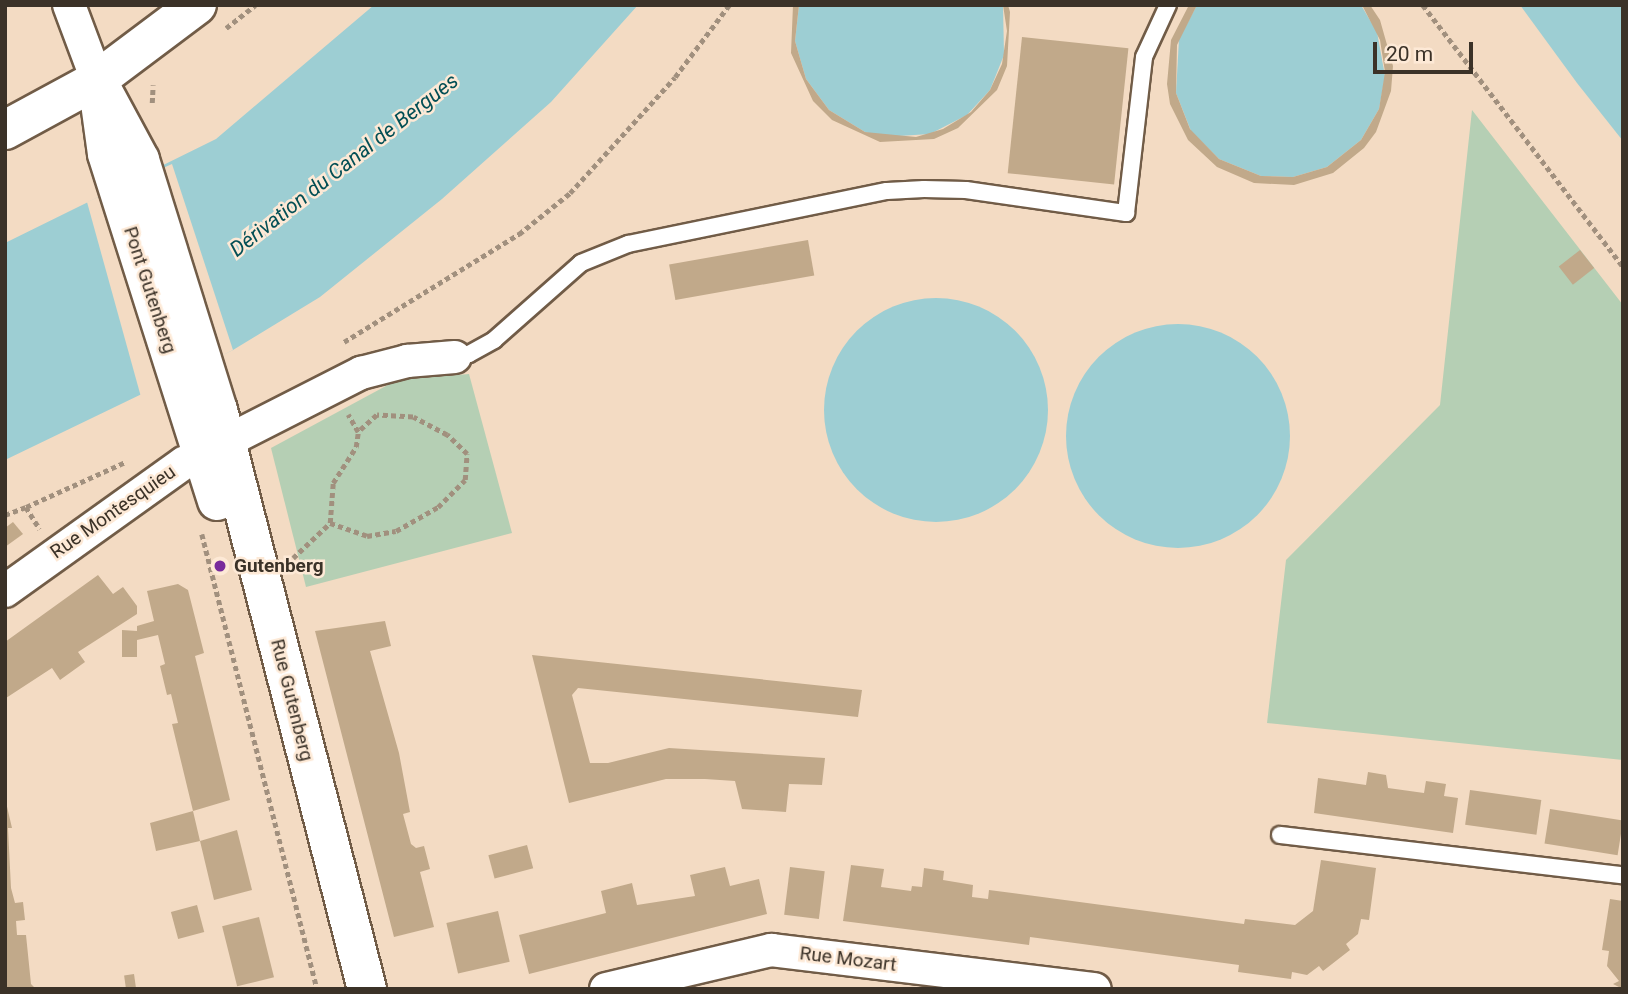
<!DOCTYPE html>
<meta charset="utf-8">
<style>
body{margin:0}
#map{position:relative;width:1628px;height:994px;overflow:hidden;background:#f3dbc3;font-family:Roboto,sans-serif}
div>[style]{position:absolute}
.green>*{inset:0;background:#b5cfb4}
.water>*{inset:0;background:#9dced3}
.round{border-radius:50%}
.pier>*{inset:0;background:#f3dbc3}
.building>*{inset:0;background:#c1a98a;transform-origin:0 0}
.path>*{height:4.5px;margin-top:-2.25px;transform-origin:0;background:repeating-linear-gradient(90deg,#a1907e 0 5px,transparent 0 8.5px)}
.roads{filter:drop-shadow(2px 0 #715c47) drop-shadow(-2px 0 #715c47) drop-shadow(0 2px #715c47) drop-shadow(0 -2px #715c47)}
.lane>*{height:16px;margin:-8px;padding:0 8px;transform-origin:8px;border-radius:8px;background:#fff}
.street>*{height:32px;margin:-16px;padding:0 16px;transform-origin:16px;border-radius:16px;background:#fff}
.secondary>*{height:38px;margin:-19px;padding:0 19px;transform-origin:19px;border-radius:19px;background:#fff}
.dots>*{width:19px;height:19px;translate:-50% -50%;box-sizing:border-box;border:4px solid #fde9d6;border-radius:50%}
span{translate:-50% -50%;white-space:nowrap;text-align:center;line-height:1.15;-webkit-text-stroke:5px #fde9d6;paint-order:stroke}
.street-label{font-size:19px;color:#3b3228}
.poi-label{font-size:19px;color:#3b3228;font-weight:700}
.left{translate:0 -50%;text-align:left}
.water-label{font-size:21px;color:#034f55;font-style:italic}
.frame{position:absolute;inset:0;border:7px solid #3b3228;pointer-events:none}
.scale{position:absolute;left:1373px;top:42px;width:100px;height:32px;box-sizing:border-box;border:4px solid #3b3228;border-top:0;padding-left:9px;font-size:21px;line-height:24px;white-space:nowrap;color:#3b3228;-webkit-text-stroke:5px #fde9d6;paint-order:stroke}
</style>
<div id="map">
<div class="green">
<div style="clip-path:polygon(1472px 110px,1623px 305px,1623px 760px,1267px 723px,1286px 560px,1440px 405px)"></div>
<div style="clip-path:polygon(469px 374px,512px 533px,306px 587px,271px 448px,397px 380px)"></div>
</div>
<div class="water">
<div style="clip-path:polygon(374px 5px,638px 5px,551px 102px,442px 199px,320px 297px,233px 350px,5px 460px,5px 243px,216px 139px)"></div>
<div style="clip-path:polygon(799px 5px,1003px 5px,1004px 55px,990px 90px,967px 115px,930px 134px,883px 137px,865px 132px,829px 110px,806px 79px,795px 41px)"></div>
<div style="clip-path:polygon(1197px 5px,1361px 5px,1377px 32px,1385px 76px,1379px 109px,1361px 140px,1327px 167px,1293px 177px,1261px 176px,1219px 159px,1191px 131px,1176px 93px,1179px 39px)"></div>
<div style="clip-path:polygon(1520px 5px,1623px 5px,1623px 141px,1577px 83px)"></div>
<div class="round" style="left:824px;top:298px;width:224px;height:224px"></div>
<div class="round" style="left:1066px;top:324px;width:224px;height:224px"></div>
</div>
<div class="pier">
<div style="clip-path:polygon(172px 164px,233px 350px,141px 397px,87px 202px)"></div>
</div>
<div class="building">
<div style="clip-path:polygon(793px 5px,799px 5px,795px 41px,806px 79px,829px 110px,865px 132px,916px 137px,943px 129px,971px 112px,990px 90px,1002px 64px,1007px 31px,1003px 5px,1008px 5px,1010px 12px,1007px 66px,997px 90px,958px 128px,934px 139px,880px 142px,832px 120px,813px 101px,791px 53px)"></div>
<div style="clip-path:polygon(1189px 5px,1197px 5px,1177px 45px,1176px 93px,1190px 129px,1219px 159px,1261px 176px,1293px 177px,1327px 167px,1361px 140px,1379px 109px,1385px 72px,1380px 40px,1362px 5px,1370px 5px,1380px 20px,1393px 66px,1391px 91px,1376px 132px,1364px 148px,1333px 173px,1294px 185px,1254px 183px,1217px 167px,1188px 140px,1170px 104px,1167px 84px,1171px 40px)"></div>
<div style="left:1022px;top:37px;width:107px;height:137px;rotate:6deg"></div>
<div style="left:808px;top:240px;width:36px;height:141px;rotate:80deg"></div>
<div style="left:1580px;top:250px;width:23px;height:27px;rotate:52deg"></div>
<div style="clip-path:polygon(13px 522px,23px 534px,5px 547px,5px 528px)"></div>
<div style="clip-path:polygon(98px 575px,113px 594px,123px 587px,137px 606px,137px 614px,78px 652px,85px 662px,60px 680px,52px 668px,6px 698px,5px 642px)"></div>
<div style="clip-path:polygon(178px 584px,188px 590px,204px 653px,195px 656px,230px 800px,193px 811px,200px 841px,237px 830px,252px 890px,214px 900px,200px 841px,156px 851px,150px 823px,193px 811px,172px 724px,178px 723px,171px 694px,167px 695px,160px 666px,165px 664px,158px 635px,137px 640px,137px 657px,122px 657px,122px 630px,137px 631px,137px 626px,154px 621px,147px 591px)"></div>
<div style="clip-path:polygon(385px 621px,391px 646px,370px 651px,399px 753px,410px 812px,403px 814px,411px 844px,416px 848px,424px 846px,430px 869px,420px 872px,434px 927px,394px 937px,315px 631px)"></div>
<div style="clip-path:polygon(532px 655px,862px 690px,858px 717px,578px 688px,572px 695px,590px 763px,608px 763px,669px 748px,825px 758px,822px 785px,789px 784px,786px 812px,742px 809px,735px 781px,705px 779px,666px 779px,569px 803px)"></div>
<div style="clip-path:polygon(1368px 772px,1386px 775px,1388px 788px,1424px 793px,1426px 781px,1446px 784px,1444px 796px,1458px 798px,1453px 833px,1314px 813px,1318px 778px,1366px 785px)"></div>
<div style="left:1470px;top:790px;width:72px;height:35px;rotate:8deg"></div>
<div style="clip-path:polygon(5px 798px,12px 828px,8px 828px,11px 888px,15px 903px,23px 902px,25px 920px,16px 921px,17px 935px,26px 935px,31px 984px,36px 989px,5px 989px)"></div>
<div style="left:1550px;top:809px;width:74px;height:35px;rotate:9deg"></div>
<div style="left:527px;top:845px;width:24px;height:40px;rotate:75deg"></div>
<div style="clip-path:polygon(1321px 860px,1376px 868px,1369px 920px,1361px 919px,1358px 934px,1346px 944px,1350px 950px,1323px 971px,1319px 966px,1307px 975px,1292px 972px,1291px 979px,1238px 972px,1239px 965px,1030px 937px,1029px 945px,843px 921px,851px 865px,884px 869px,881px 887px,911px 891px,912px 886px,922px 887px,924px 868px,944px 871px,943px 880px,973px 885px,972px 897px,988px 899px,989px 890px,1244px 924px,1245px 919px,1295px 925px,1313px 911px)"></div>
<div style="clip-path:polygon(725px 867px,730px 886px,759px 879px,767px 914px,529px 974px,519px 935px,606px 913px,601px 891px,632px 883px,637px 905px,695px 896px,690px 875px)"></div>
<div style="left:790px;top:867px;width:35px;height:48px;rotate:7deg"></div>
<div style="clip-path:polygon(1610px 899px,1623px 901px,1623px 989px,1613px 984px,1619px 981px,1607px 966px,1609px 951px,1602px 950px)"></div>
<div style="left:197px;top:905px;width:28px;height:27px;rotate:75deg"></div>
<div style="left:498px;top:911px;width:52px;height:53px;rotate:77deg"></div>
<div style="left:259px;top:917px;width:62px;height:38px;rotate:76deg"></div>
<div style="left:134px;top:974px;width:15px;height:10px;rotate:82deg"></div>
</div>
<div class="path">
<div style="left:1423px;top:5px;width:330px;rotate:52.6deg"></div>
<div style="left:226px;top:28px;width:37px;rotate:-38deg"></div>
<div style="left:152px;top:103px;width:18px;rotate:-87deg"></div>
<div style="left:344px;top:342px;width:206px;rotate:-31.7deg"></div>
<div style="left:519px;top:234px;width:65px;rotate:-38.8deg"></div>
<div style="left:570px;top:193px;width:156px;rotate:-47.8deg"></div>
<div style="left:675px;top:77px;width:90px;rotate:-53.1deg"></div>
<div style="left:26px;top:507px;width:109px;rotate:-24.4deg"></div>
<div style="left:5px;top:515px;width:22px;rotate:-21deg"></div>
<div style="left:26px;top:507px;width:26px;rotate:58deg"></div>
<div style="left:330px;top:523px;width:39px;rotate:19deg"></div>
<div style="left:367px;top:536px;width:29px;rotate:-10deg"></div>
<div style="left:396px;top:531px;width:48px;rotate:-29.7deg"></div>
<div style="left:438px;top:507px;width:38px;rotate:-45deg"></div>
<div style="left:465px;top:480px;width:26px;rotate:-86deg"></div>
<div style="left:467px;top:454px;width:28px;rotate:-136deg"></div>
<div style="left:447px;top:435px;width:38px;rotate:-152deg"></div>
<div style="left:413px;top:417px;width:36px;rotate:-177deg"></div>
<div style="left:377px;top:415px;width:25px;rotate:138deg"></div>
<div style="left:202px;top:534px;width:469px;rotate:75.8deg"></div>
<div style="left:293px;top:558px;width:51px;rotate:-43.4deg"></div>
<div style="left:330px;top:523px;width:40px;rotate:-85.7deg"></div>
<div style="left:333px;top:483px;width:43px;rotate:-57.4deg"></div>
<div style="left:356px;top:447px;width:15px;rotate:-82deg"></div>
<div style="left:358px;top:432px;width:20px;rotate:-120deg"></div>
</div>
<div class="roads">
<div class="lane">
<div style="left:455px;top:357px;width:14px;rotate:-12deg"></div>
<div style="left:469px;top:354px;width:29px;rotate:-29deg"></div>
<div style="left:494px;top:340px;width:116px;rotate:-41.5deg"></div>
<div style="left:581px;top:263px;width:51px;rotate:-22deg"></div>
<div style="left:628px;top:244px;width:264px;rotate:-11.6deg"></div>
<div style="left:887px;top:191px;width:37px;rotate:-3deg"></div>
<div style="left:924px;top:189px;width:42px;rotate:1.4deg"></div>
<div style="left:966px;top:190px;width:162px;rotate:8.2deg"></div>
<div style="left:1126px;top:213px;width:157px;rotate:-83.4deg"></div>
<div style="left:1144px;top:57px;width:57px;rotate:-65.2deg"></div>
<div style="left:1280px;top:835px;width:345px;rotate:6.7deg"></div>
</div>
<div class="street">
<div style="left:69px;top:5px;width:80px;rotate:69.5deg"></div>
<div style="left:5px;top:591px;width:220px;rotate:-35.6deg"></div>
<div style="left:184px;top:463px;width:199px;rotate:-27deg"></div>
<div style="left:361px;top:373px;width:48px;rotate:-14.6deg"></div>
<div style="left:407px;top:361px;width:48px;rotate:-4.8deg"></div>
<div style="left:606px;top:989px;width:170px;rotate:-13.3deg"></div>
<div style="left:771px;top:950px;width:326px;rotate:6.9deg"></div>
</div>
<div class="secondary">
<div style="left:97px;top:80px;width:91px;rotate:61.7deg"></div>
<div style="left:140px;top:160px;width:262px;rotate:72.7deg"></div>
<div style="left:218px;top:410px;width:598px;rotate:75.57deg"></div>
<div style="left:100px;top:103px;width:51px;rotate:82.2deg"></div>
<div style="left:107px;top:154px;width:364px;rotate:72.4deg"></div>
<div style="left:5px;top:130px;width:105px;rotate:-28.5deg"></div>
<div style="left:97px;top:80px;width:125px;rotate:-36.9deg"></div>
</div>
</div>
<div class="dots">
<div style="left:220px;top:566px;background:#782b9c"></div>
</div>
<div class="street-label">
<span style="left:150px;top:290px;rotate:72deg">Pont Gutenberg</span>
<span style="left:113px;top:512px;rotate:-35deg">Rue Montesquieu</span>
<span style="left:292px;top:700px;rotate:76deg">Rue Gutenberg</span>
<span style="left:848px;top:959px;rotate:7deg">Rue Mozart</span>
</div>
<div class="poi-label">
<span class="left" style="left:234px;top:566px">Gutenberg</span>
</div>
<div class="water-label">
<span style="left:344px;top:165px;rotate:-38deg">Dérivation du Canal de Bergues</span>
</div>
<div class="frame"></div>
<div class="scale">20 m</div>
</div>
